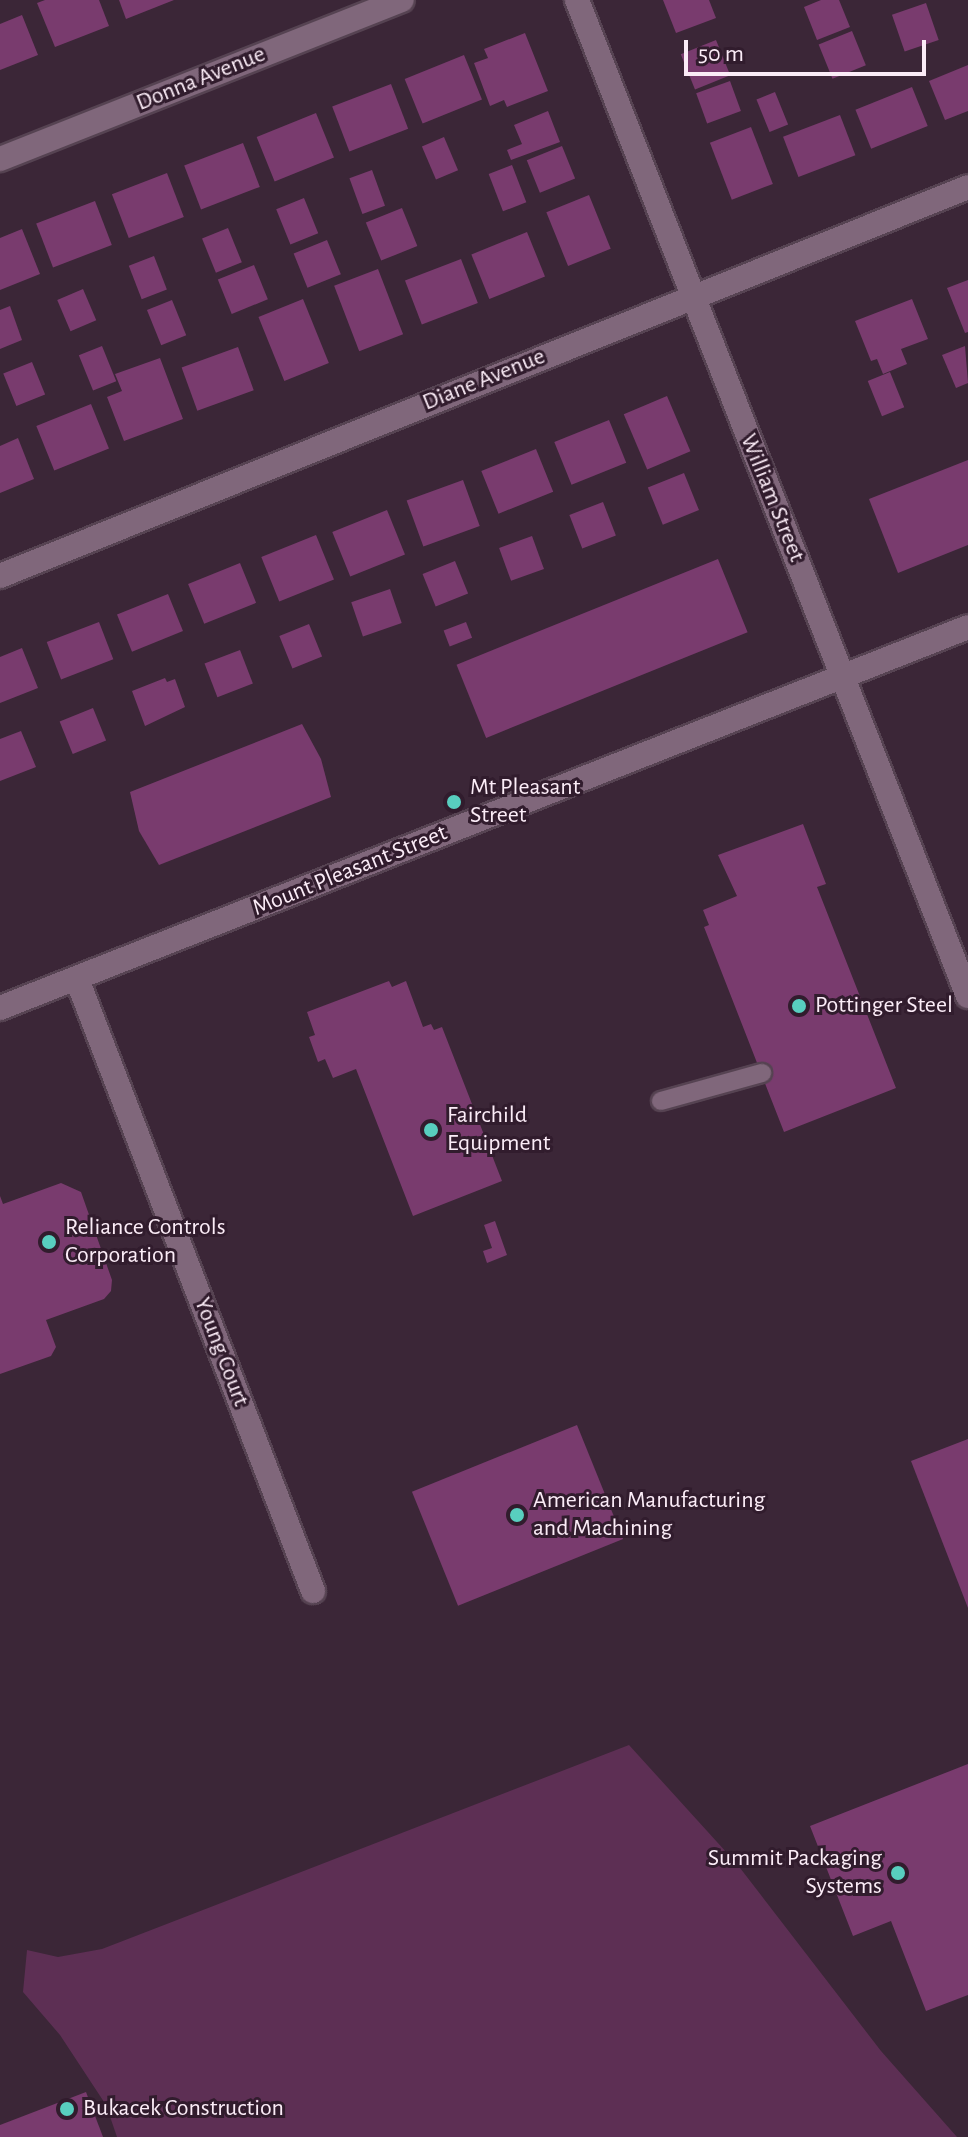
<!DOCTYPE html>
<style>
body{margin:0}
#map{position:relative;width:968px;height:2137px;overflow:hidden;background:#3b2637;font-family:"Alegreya Sans",sans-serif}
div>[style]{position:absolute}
.green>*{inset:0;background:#5d2f54}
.building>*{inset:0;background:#793b6e;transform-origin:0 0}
.roads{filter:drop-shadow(2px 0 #564352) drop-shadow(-2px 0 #564352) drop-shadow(0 2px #564352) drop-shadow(0 -2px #564352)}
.lane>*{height:18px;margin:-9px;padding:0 9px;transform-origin:9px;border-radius:9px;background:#80677b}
.street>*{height:24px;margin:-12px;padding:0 12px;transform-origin:12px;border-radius:12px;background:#80677b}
.secondary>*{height:24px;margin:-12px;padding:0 12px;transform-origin:12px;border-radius:12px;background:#80677b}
.dots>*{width:22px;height:22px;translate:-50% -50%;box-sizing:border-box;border:4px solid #311c2d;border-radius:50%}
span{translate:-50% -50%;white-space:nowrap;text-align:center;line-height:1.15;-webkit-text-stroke:6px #311c2d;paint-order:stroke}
.street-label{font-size:24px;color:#fbecf7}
.poi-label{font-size:24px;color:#fbecf7}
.left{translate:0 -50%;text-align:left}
.right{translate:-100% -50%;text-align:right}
.scale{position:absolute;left:684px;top:40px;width:242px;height:36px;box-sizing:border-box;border:4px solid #fbecf7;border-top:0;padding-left:10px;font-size:24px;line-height:28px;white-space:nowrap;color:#fbecf7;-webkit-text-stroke:6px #311c2d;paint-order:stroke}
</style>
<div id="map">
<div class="green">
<div style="clip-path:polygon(629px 1745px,737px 1864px,881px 2051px,957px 2137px,117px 2137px,106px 2105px,60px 2035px,23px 1992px,27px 1950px,58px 1957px,102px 1949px)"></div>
</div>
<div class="building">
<div style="clip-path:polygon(45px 0,99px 0,109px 26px,55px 47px,37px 3px)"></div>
<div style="clip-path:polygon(119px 0,174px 0,126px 19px)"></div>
<div style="clip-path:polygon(663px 0,709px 0,716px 18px,676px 33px)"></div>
<div style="clip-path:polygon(821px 0,839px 0,850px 27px,817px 40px,804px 7px)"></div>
<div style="left:926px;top:3px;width:39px;height:36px;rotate:71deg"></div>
<div style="clip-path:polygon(22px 15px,38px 55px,0 70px,0 24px)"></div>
<div style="left:852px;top:31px;width:37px;height:36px;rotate:68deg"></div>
<div style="clip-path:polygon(525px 33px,548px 91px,507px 107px,504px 100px,490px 106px,474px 63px,488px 58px,484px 49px)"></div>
<div style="left:716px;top:40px;width:38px;height:38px;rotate:68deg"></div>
<div style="left:464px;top:55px;width:48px;height:64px;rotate:68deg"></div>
<div style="clip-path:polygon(968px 65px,968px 111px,945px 120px,929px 81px)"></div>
<div style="left:730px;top:81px;width:32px;height:36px;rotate:70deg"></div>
<div style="left:391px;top:84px;width:48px;height:63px;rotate:69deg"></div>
<div style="left:912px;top:87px;width:42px;height:61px;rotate:68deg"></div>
<div style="left:775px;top:92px;width:35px;height:20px;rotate:68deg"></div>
<div style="clip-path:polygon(548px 111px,560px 142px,511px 160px,507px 150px,522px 144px,514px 125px)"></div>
<div style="left:316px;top:113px;width:48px;height:64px;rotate:68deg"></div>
<div style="left:840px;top:115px;width:43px;height:61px;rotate:69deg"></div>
<div style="left:751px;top:127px;width:61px;height:44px;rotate:69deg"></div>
<div style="left:444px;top:137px;width:36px;height:24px;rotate:67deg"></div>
<div style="left:243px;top:143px;width:47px;height:63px;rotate:69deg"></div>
<div style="left:562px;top:146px;width:35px;height:38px;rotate:68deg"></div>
<div style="left:512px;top:165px;width:40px;height:25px;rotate:69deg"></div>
<div style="left:372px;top:170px;width:38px;height:24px;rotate:70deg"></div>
<div style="left:167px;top:173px;width:47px;height:59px;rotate:69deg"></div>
<div style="left:589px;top:195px;width:58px;height:46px;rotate:68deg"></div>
<div style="left:304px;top:198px;width:38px;height:30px;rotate:68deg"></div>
<div style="left:95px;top:201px;width:47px;height:63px;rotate:69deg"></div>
<div style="left:402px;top:208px;width:41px;height:39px;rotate:68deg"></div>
<div style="left:228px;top:228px;width:37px;height:28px;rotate:68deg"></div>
<div style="clip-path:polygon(22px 229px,40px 274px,0 290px,0 238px)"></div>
<div style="left:527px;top:232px;width:48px;height:60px;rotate:68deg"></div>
<div style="left:327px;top:240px;width:37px;height:36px;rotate:68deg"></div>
<div style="left:154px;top:256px;width:36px;height:27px;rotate:69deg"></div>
<div style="left:461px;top:259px;width:47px;height:60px;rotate:69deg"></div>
<div style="left:254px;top:265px;width:37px;height:39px;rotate:68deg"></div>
<div style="left:378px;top:269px;width:70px;height:47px;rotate:69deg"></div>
<div style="clip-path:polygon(968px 280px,968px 332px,965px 333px,947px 288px)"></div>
<div style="left:83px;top:289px;width:34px;height:28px;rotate:67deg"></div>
<div style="left:303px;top:299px;width:69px;height:48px;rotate:68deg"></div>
<div style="clip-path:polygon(912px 299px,928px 339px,901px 349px,907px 364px,883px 374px,877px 359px,871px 361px,855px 321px)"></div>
<div style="left:172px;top:300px;width:38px;height:27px;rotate:68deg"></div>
<div style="clip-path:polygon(10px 306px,22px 340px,0 349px,0 310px)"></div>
<div style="left:102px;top:346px;width:38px;height:25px;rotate:68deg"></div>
<div style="clip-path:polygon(965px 346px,968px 383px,956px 388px,942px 355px)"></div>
<div style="left:238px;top:347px;width:46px;height:60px;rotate:70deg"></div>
<div style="clip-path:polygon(160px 358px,183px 419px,124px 441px,107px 397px,122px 391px,115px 374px)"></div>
<div style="left:32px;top:362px;width:35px;height:31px;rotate:68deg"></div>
<div style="left:890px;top:372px;width:38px;height:24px;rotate:68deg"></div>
<div style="left:667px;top:396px;width:60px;height:47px;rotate:67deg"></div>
<div style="left:91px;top:404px;width:48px;height:59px;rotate:68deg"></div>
<div style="left:609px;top:420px;width:46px;height:59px;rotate:68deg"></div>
<div style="clip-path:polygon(18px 438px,34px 479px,0 493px,0 446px)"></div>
<div style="left:536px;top:449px;width:46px;height:59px;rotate:68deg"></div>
<div style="clip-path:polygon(968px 460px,968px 545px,898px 573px,869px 499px)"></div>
<div style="left:684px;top:473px;width:40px;height:39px;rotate:68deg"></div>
<div style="left:463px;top:480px;width:49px;height:60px;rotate:70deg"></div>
<div style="left:603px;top:502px;width:36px;height:36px;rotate:69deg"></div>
<div style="left:387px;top:510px;width:48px;height:59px;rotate:68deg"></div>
<div style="left:316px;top:535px;width:48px;height:59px;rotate:68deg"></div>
<div style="left:532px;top:536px;width:35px;height:35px;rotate:70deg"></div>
<div style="left:718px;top:559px;width:79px;height:282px;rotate:68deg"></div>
<div style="left:455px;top:561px;width:35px;height:35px;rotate:68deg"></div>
<div style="left:240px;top:563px;width:43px;height:56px;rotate:68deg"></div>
<div style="left:390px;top:589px;width:36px;height:41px;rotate:71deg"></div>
<div style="left:168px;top:594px;width:40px;height:55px;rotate:68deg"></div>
<div style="left:99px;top:622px;width:40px;height:56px;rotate:69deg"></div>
<div style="left:466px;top:622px;width:17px;height:24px;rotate:69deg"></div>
<div style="left:309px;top:624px;width:35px;height:32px;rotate:68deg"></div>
<div style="clip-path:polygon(22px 648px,38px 688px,0 703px,0 657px)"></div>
<div style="left:240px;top:650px;width:36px;height:38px;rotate:69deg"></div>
<div style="clip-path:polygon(165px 678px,167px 682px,175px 679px,185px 707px,145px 726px,132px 691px)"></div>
<div style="left:93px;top:708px;width:35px;height:36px;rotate:68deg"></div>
<div style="clip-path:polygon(302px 724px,321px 759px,331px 797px,159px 865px,139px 831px,130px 792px)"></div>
<div style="clip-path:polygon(21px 731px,36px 767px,0 781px,0 739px)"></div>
<div style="clip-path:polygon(803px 824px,826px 884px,817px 887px,896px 1088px,784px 1132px,704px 927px,709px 925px,703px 910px,737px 896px,718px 855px)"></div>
<div style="clip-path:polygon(389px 981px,392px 987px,406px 981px,423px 1027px,431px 1024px,434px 1030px,442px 1027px,502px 1181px,413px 1216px,356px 1069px,333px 1078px,325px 1059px,318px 1062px,309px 1037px,315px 1035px,307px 1012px)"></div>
<div style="clip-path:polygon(61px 1183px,81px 1192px,112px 1280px,111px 1291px,104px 1299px,46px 1320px,56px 1347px,51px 1356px,0 1374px,0 1196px,3px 1204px)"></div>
<div style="clip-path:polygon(495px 1221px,507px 1255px,487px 1263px,483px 1251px,492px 1248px,484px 1225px)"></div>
<div style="left:577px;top:1425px;width:123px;height:178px;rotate:68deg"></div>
<div style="clip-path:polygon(968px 1439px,968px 1608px,911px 1461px)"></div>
<div style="clip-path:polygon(968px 1764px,968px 1995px,926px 2011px,891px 1921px,853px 1936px,810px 1826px)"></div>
<div style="clip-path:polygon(86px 2092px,103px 2137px,0 2137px,0 2125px)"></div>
</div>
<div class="roads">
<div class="lane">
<div style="left:661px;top:1101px;width:105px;rotate:-15.5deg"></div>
</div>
<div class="street">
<div style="left:577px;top:0;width:1070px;rotate:68.57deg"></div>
<div style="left:0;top:159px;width:432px;rotate:-21.6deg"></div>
<div style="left:0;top:576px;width:1043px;rotate:-21.89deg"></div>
<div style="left:77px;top:979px;width:656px;rotate:68.91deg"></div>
</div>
<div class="secondary">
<div style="left:0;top:1008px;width:1040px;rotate:-21.48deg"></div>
</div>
</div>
<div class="dots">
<div style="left:454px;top:802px;background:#58cebf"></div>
<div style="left:799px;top:1006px;background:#58cebf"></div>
<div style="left:431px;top:1130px;background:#58cebf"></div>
<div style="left:49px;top:1242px;background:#58cebf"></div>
<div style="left:517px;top:1515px;background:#58cebf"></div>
<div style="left:898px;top:1873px;background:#58cebf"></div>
<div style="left:67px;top:2109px;background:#58cebf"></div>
</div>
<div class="street-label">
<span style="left:201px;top:79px;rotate:-22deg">Donna Avenue</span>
<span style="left:484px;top:380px;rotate:-22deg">Diane Avenue</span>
<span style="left:772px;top:498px;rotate:68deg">William Street</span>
<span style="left:350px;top:871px;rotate:-22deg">Mount Pleasant Street</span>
<span style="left:221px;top:1352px;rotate:69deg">Young Court</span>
</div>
<div class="poi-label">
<span class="left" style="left:470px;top:802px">Mt Pleasant<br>Street</span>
<span class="left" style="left:815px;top:1006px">Pottinger Steel</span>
<span class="left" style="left:447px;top:1130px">Fairchild<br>Equipment</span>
<span class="left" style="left:65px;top:1242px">Reliance Controls<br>Corporation</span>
<span class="left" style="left:533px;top:1515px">American Manufacturing<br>and Machining</span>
<span class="right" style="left:882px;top:1873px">Summit Packaging<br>Systems</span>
<span class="left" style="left:83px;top:2109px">Bukacek Construction</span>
</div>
<div class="scale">50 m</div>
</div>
